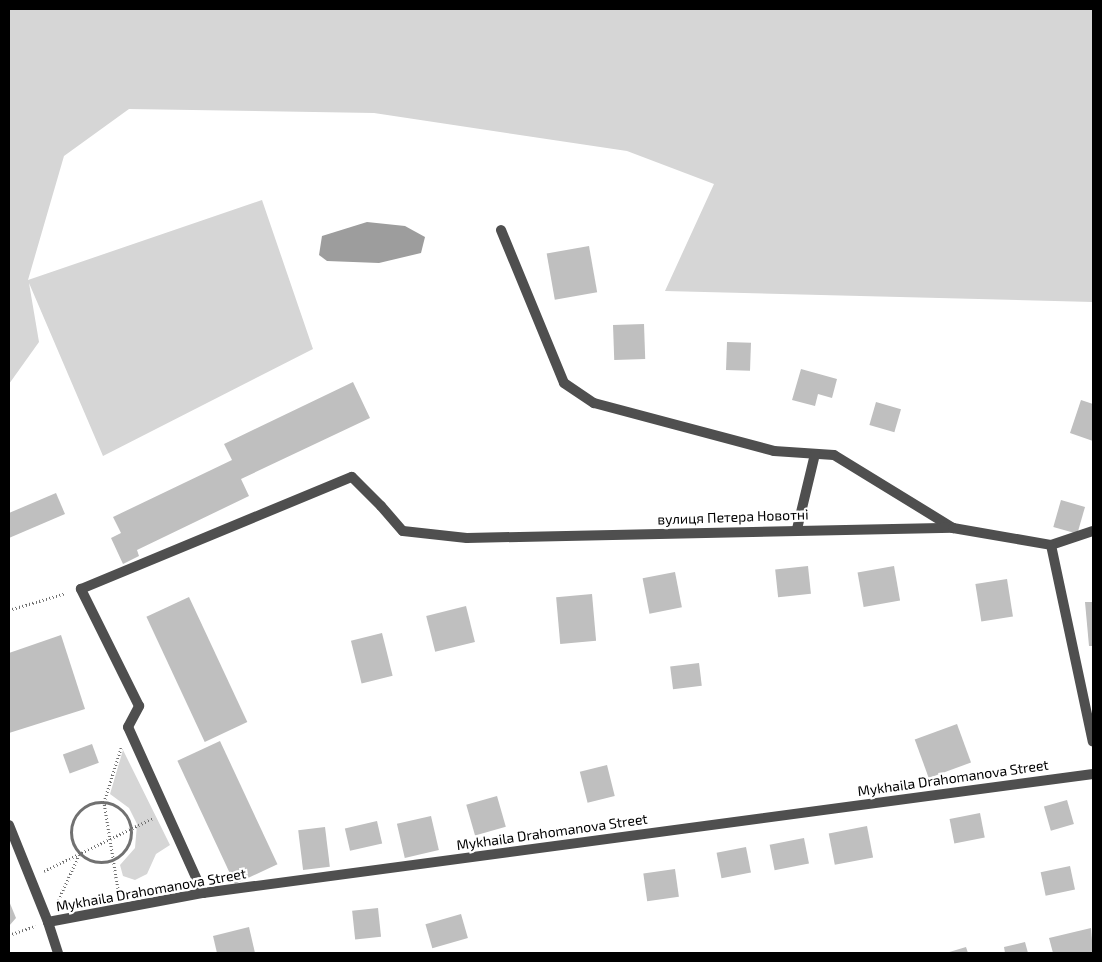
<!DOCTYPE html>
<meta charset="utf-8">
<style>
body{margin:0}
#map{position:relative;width:1102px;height:962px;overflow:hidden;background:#fff;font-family:"Exo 2",sans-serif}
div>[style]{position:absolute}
.green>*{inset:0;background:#d6d6d6}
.water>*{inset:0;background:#9d9d9d}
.building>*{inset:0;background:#bfbfbf;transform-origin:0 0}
.path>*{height:3px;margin-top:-1.5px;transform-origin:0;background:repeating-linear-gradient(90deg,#717171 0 1px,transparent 0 3.5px)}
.path>.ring{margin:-1.5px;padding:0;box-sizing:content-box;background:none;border:3px solid #717171;border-radius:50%}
.service>*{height:10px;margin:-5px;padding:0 5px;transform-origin:5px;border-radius:5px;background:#4f4f4f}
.minor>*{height:10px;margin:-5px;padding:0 5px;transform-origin:5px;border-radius:5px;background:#4f4f4f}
span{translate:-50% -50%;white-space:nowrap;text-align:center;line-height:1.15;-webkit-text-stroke:4.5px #fff;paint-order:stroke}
.street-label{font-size:14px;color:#000}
.frame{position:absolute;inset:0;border:10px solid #000;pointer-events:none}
</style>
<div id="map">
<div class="green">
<div style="clip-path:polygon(9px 9px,1093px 9px,1093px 302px,665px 291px,714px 184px,627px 151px,374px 113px,129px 109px,64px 156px,28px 280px,262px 200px,313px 349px,103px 456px,29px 283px,39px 342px,9px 384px)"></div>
<div style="clip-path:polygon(123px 750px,170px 845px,156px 854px,147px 874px,135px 880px,123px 876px,120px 865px,135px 848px,137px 824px,129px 808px,110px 794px)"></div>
</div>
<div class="water">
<div style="clip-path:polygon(367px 222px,405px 226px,425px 237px,421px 253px,379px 263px,327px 261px,319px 255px,322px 236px)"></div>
</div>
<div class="building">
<div style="left:589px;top:246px;width:47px;height:43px;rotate:80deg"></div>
<div style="left:644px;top:324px;width:35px;height:31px;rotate:88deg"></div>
<div style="left:727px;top:342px;width:24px;height:28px;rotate:2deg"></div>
<div style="clip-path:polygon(801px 369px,837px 379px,832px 398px,818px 394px,815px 406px,792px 400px)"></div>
<div style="clip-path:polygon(353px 382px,370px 418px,241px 479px,249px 496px,137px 550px,139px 556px,123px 564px,111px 538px,121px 533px,113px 517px,232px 460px,224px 444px)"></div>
<div style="clip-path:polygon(1081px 400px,1093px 404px,1093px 441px,1070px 433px)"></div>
<div style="left:876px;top:402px;width:26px;height:24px;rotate:16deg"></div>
<div style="clip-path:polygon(56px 493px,65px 514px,9px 538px,9px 513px)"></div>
<div style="left:1061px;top:500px;width:25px;height:28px;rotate:16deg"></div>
<div style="left:808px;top:566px;width:28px;height:33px;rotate:84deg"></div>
<div style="left:894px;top:566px;width:35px;height:37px;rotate:80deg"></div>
<div style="left:675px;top:572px;width:36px;height:33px;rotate:79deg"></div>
<div style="left:1007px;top:579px;width:38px;height:32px;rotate:81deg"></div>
<div style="left:592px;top:594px;width:47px;height:36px;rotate:85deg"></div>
<div style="left:189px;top:597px;width:138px;height:47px;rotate:65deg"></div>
<div style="clip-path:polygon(1085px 602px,1093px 602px,1093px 646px,1089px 646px)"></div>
<div style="left:466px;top:606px;width:37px;height:41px;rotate:76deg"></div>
<div style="left:382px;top:633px;width:44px;height:32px;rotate:76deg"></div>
<div style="clip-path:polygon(61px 635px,85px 709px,9px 733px,9px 653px)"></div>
<div style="left:699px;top:663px;width:23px;height:29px;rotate:83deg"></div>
<div style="left:957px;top:724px;width:41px;height:45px;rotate:70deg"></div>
<div style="left:220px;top:741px;width:136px;height:47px;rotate:65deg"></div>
<div style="left:92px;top:744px;width:20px;height:31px;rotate:70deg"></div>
<div style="left:607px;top:765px;width:32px;height:28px;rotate:76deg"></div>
<div style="left:497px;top:796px;width:32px;height:32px;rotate:74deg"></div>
<div style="left:1067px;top:800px;width:25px;height:24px;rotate:74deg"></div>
<div style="left:980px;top:813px;width:25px;height:31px;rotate:79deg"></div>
<div style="left:431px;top:816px;width:35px;height:35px;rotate:77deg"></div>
<div style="left:377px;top:821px;width:23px;height:33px;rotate:77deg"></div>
<div style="left:867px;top:826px;width:32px;height:39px;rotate:79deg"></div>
<div style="left:325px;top:827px;width:40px;height:27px;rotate:83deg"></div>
<div style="left:804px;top:838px;width:26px;height:35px;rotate:79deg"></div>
<div style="left:746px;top:847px;width:26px;height:30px;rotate:79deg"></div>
<div style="left:1070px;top:866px;width:24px;height:30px;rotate:78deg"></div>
<div style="left:675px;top:869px;width:28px;height:32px;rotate:82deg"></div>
<div style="clip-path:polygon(9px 901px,16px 918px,9px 926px)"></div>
<div style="left:378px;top:908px;width:29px;height:26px;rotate:84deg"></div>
<div style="left:461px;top:914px;width:25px;height:37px;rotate:74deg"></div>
<div style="clip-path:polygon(249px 927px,255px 953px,217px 953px,213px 936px)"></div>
<div style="clip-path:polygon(1091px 928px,1093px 953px,1053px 953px,1049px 938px)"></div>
<div style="clip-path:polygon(1025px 942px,1028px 953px,1005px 953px,1004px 947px)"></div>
<div style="clip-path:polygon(966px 947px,968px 953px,946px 953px)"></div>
</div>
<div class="path">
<div style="left:9px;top:610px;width:59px;rotate:-16.6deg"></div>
<div class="ring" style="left:71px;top:802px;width:57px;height:57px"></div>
<div style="left:44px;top:871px;width:121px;rotate:-25.9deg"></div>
<div style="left:119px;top:895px;width:94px;rotate:-99.2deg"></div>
<div style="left:104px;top:802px;width:57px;rotate:-72.5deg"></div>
<div style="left:57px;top:903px;width:53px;rotate:-65.4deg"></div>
<div style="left:9px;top:935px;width:28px;rotate:-19deg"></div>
</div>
<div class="service">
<div style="left:501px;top:230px;width:165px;rotate:67.6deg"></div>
<div style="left:564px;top:383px;width:36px;rotate:34deg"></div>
<div style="left:594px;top:403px;width:186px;rotate:14.9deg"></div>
<div style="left:774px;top:451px;width:60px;rotate:3.8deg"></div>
<div style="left:834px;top:455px;width:140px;rotate:31.5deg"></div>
<div style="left:797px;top:529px;width:77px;rotate:-76.5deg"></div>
<div style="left:9px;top:825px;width:105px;rotate:68.1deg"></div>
<div style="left:203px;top:893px;width:182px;rotate:-114.3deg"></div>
<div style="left:128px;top:727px;width:24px;rotate:-62deg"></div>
<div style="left:139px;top:706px;width:131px;rotate:-116.4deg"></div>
<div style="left:81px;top:589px;width:293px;rotate:-22.5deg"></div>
<div style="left:352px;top:477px;width:41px;rotate:45deg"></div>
</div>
<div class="minor">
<div style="left:381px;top:506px;width:33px;rotate:49deg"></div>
<div style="left:403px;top:531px;width:64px;rotate:6.2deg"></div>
<div style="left:467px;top:538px;width:486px;rotate:-1.2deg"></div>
<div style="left:953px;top:528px;width:99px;rotate:9.8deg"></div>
<div style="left:1051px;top:545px;width:44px;rotate:-18.4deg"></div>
<div style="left:1051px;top:545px;width:201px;rotate:78deg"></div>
<div style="left:58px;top:953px;width:33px;rotate:-108deg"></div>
<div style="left:48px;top:922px;width:158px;rotate:-10.6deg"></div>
<div style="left:203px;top:893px;width:898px;rotate:-7.62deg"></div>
</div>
<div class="street-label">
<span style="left:733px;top:517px;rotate:-2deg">вулиця Петера Новотні</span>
<span style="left:953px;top:778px;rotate:-8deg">Mykhaila Drahomanova Street</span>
<span style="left:552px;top:832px;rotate:-8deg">Mykhaila Drahomanova Street</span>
<span style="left:151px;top:890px;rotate:-10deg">Mykhaila Drahomanova Street</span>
</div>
<div class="frame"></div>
</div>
